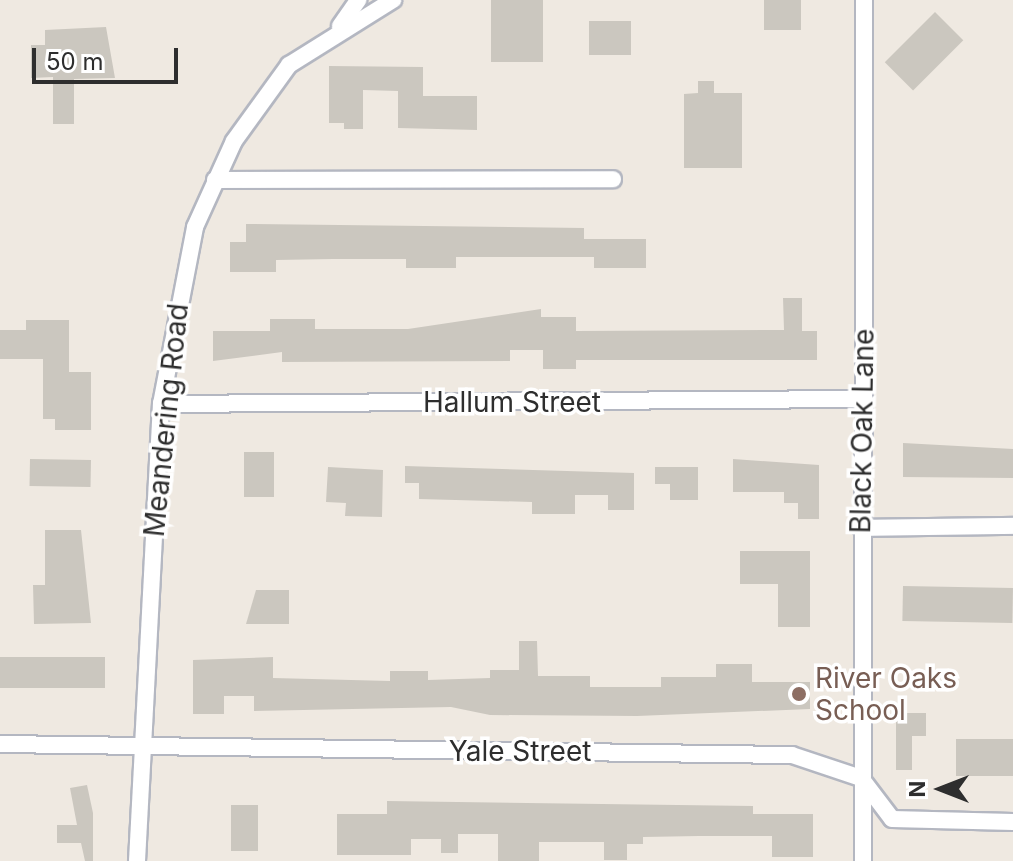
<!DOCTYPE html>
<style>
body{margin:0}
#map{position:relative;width:1013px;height:861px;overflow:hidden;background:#efe9e1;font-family:Inter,sans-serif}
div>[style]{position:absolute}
.building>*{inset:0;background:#cbc7bf;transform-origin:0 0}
.roads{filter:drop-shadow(2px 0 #b4b7c1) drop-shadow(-2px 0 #b4b7c1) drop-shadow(0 2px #b4b7c1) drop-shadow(0 -2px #b4b7c1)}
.street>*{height:16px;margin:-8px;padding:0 8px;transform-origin:8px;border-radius:8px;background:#fff}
.dots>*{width:22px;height:22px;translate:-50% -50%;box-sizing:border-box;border:4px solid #fff;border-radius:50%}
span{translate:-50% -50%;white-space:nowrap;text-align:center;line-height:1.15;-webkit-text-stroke:7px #fff;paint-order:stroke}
.street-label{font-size:28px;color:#2e2e2e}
.education-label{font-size:28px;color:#785e54}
.left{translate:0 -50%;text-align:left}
.north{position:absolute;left:901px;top:749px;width:80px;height:80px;-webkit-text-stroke:6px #fff;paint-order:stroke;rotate:270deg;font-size:22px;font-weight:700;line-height:32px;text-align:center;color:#2e2e2e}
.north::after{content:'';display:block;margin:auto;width:28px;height:36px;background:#2e2e2e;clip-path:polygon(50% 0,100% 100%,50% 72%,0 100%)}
.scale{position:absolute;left:32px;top:48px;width:146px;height:36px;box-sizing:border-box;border:4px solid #2e2e2e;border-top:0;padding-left:10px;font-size:24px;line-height:28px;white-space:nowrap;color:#2e2e2e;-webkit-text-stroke:6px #fff;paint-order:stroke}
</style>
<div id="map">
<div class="building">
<div style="left:491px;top:0;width:52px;height:62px"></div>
<div style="left:764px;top:0;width:37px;height:30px"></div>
<div style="left:935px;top:12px;width:40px;height:71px;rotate:45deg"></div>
<div style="left:589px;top:21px;width:42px;height:34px"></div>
<div style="clip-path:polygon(106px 27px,115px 78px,74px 79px,74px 124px,53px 124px,53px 77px,31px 78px,31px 45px,45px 45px,45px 30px)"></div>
<div style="clip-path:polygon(329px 66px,423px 67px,423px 96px,477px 96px,477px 130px,398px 128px,398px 91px,363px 90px,363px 129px,344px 129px,344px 123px,329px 123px)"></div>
<div style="clip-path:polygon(698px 81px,714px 81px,714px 93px,742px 93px,742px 168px,684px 168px,684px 94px,698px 93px)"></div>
<div style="clip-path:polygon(246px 224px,584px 228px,584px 239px,646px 239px,646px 268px,594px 268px,594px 257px,456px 257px,456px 268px,406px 268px,406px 259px,333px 259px,276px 260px,276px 272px,230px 272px,230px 242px,246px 242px)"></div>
<div style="clip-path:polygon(783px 298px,802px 298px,802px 331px,817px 331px,817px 360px,576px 360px,576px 369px,543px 369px,543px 350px,510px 350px,510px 361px,282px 362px,282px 352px,213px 361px,213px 331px,270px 331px,270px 319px,315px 319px,315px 329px,408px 329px,541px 309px,541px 317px,576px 317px,576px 331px,784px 330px)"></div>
<div style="clip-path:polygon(26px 320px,69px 320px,69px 372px,91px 372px,91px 430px,55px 430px,55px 419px,43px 419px,43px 359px,0 359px,0 330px,26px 330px)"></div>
<div style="clip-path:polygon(903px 443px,1013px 449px,1013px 478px,903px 477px)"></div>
<div style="left:244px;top:452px;width:30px;height:45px"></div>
<div style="left:30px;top:459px;width:61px;height:27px;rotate:1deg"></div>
<div style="clip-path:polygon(733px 459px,819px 465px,819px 519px,798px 519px,798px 503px,784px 503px,784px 492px,733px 492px)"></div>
<div style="clip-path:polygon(405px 466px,634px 473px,634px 510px,608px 510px,608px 495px,575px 495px,575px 514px,532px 514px,532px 502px,419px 499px,419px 483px,405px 483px)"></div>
<div style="clip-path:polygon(328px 467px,383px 470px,382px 517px,345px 516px,346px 503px,326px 502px)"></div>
<div style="clip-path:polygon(655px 467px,698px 467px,698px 500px,670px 500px,670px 484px,655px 484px)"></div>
<div style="clip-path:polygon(45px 530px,81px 530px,91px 623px,34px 624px,33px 585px,45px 585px)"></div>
<div style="clip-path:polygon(740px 551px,810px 551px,810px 627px,778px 627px,778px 584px,740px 584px)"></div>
<div style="left:903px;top:586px;width:110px;height:35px;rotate:1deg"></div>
<div style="clip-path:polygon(256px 590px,289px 590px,289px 624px,246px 624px)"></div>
<div style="clip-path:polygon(519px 641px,537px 641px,538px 676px,590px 676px,590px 687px,661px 687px,661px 677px,716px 677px,716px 664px,752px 664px,752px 682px,810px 682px,810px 709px,637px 716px,490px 715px,451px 707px,254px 711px,254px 696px,224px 696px,224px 714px,193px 714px,193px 660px,273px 657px,273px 678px,390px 681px,390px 671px,428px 671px,428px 680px,490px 678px,490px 670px,519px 670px)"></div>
<div style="left:0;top:657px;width:105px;height:31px"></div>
<div style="clip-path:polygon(896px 713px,926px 713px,926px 736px,912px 736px,912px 770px,896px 770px)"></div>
<div style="left:956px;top:739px;width:57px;height:37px"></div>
<div style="clip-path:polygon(87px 785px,93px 813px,93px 861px,85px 861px,81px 843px,57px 843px,57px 825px,77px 825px,70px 788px)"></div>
<div style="clip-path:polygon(387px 801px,753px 806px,753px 814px,813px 814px,813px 857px,772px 857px,772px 836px,699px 836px,643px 837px,643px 844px,627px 844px,627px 860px,604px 860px,604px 842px,539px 842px,539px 861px,498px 861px,498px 834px,458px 834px,458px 853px,441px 853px,441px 839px,411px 839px,411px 855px,337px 855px,337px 814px,387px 814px)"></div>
<div style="left:231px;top:805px;width:27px;height:46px"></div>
</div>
<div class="roads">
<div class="street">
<div style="left:340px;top:26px;width:32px;rotate:-55deg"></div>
<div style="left:215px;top:180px;width:398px;rotate:-0.1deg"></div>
<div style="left:161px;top:404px;width:701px;rotate:-0.41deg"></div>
<div style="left:861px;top:528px;width:152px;rotate:-0.8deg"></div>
<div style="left:0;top:744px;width:792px;rotate:0.8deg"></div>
<div style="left:792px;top:755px;width:73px;rotate:18.4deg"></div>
<div style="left:861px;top:778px;width:51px;rotate:52.9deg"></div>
<div style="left:892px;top:819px;width:121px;rotate:1.4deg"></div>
<div style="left:137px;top:861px;width:458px;rotate:-87deg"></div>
<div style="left:161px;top:404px;width:180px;rotate:-79.1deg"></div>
<div style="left:195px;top:227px;width:94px;rotate:-65.6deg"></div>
<div style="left:234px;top:141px;width:94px;rotate:-54.1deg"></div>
<div style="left:289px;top:65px;width:123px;rotate:-32deg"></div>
<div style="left:863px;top:861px;width:861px;rotate:-89.93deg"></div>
</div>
</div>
<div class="dots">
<div style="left:799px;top:694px;background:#8d6e63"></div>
</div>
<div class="street-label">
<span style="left:512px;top:402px">Hallum Street</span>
<span style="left:166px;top:420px;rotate:-84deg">Meandering Road</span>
<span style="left:862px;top:431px;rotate:-89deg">Black Oak Lane</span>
<span style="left:520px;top:751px">Yale Street</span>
</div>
<div class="education-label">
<span class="left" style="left:815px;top:694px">River Oaks<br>School</span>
</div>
<div class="north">N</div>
<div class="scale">50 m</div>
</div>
